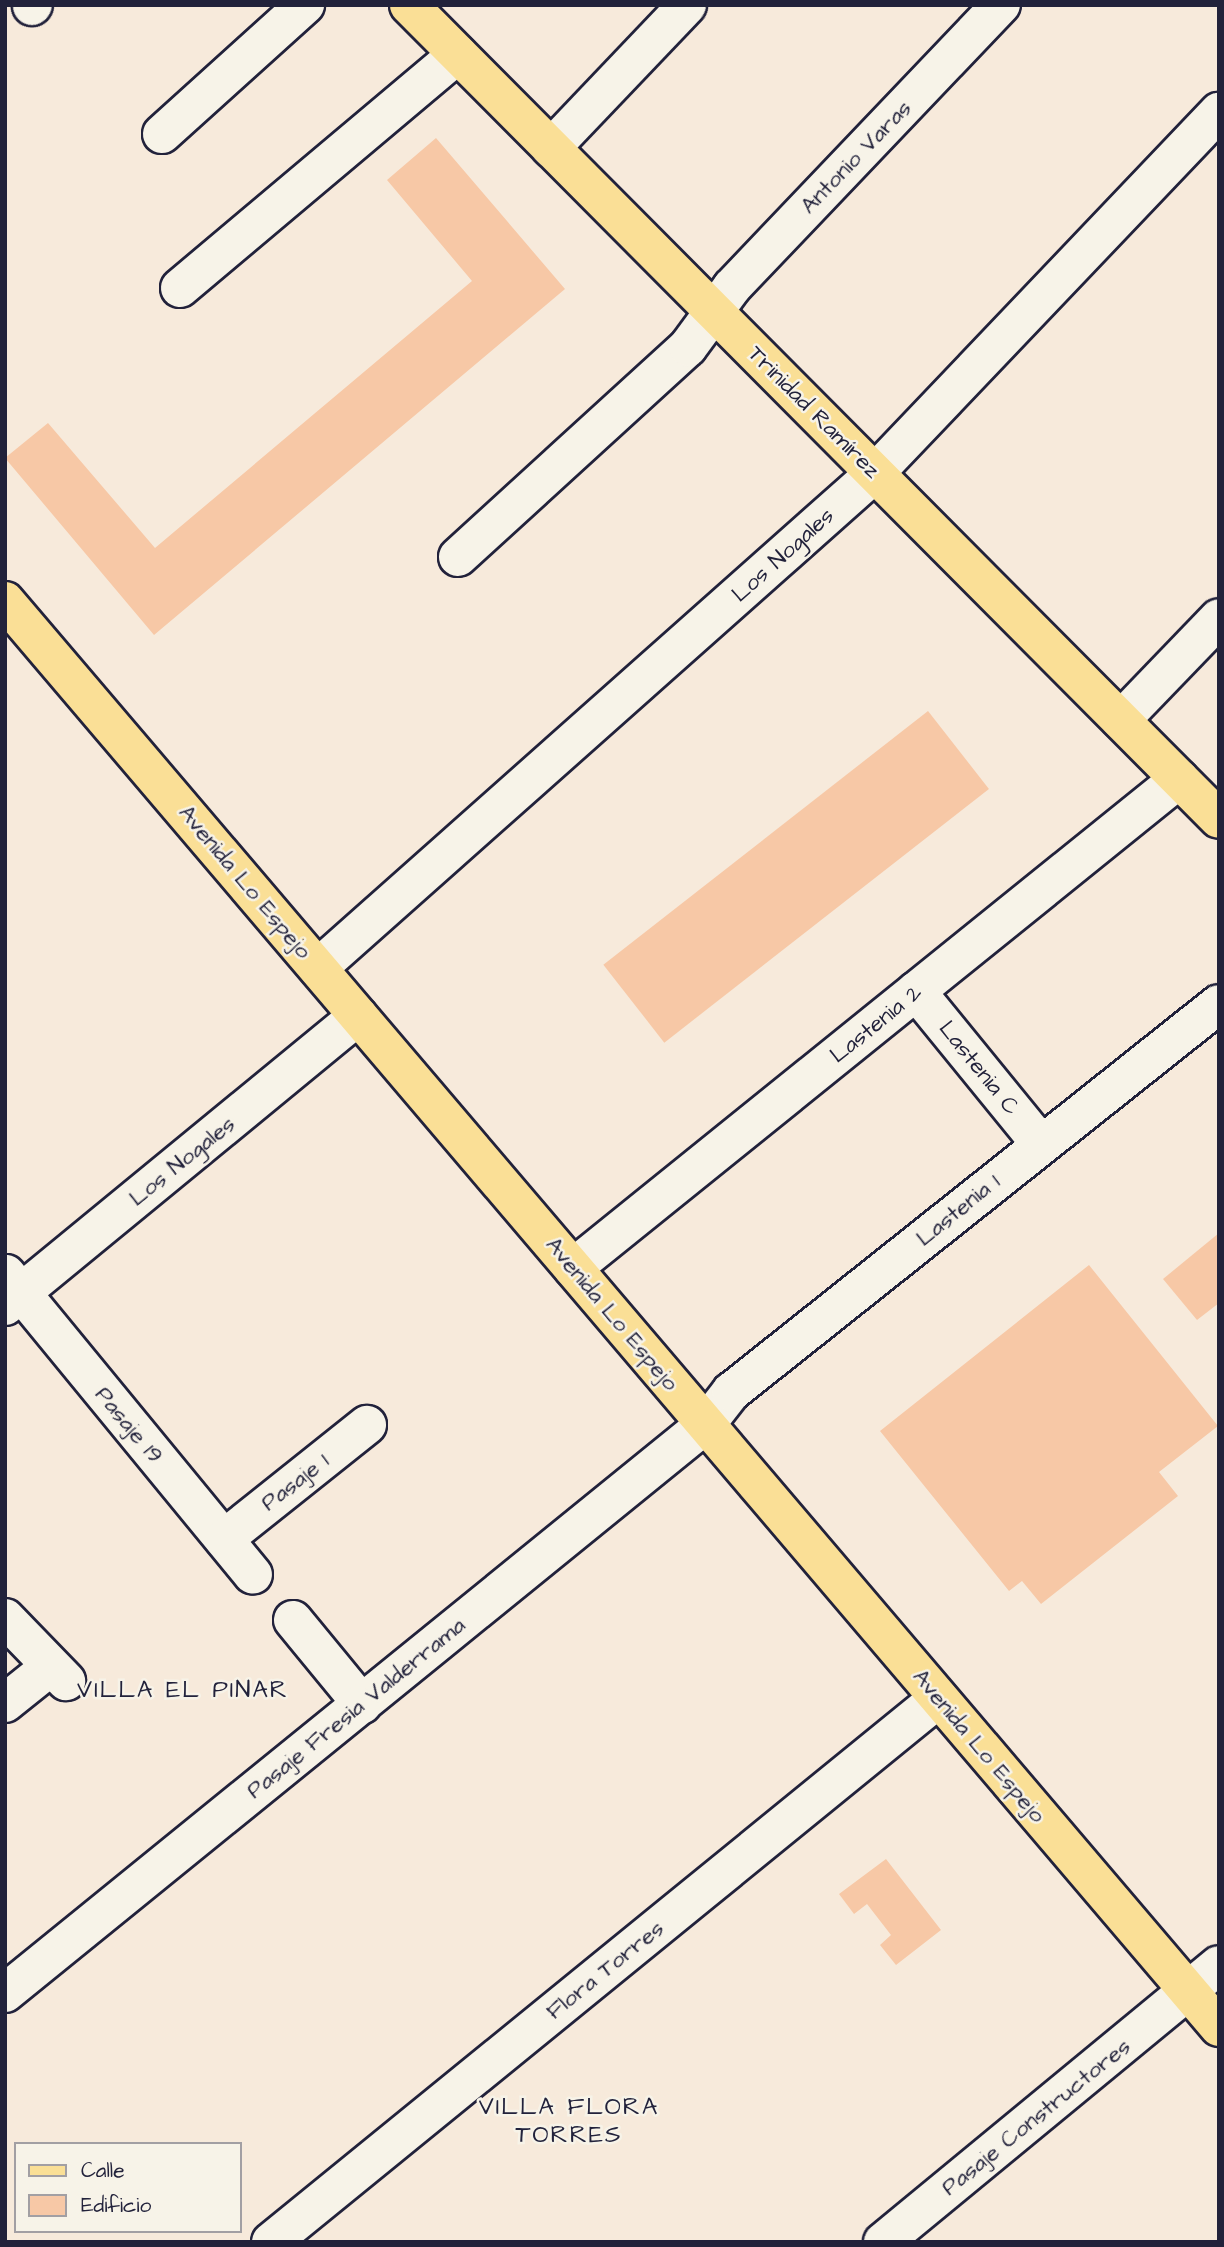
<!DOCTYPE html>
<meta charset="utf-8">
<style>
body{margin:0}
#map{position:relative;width:1224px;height:2247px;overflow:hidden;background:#f7eadb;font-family:"Architects Daughter",sans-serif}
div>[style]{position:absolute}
.building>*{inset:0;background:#f7c8a6;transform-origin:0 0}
.roads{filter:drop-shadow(2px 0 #22223b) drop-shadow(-2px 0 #22223b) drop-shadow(0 2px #22223b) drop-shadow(0 -2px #22223b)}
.minor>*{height:38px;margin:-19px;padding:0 19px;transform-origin:19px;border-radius:19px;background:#f7f3e8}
.major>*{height:38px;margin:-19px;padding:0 19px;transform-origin:19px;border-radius:19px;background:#fadf96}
span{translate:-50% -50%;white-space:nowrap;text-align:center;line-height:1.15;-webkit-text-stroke:5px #f7f3e8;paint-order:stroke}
.street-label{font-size:23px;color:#22223b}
.neighbourhood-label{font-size:24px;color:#22223b;letter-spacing:2px}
.frame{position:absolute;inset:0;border:7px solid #22223b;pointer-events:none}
.legend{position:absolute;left:14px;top:2142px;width:228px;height:91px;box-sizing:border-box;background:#f7f3e8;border:2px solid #a29fa3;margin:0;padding:9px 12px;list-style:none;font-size:21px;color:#22223b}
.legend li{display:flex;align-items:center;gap:14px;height:35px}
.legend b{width:35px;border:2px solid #a29fa3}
</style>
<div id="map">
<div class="building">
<div style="clip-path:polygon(436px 138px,565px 289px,154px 635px,5px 458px,48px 423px,155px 548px,472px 281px,387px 180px)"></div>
<div style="left:928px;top:711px;width:99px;height:412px;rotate:52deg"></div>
<div style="clip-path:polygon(1219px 1233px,1219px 1303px,1197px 1320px,1163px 1279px)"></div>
<div style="clip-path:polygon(1089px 1265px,1218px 1426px,1159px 1472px,1178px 1496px,1041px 1604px,1022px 1581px,1009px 1591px,880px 1431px)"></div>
<div style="clip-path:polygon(886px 1859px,941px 1930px,896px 1965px,880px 1945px,891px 1935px,867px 1904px,854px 1914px,839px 1894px)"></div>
</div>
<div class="roads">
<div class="minor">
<div style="left:32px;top:6px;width:1px;rotate:-45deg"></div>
<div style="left:162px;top:134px;width:193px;rotate:-42.1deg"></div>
<div style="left:551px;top:148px;width:197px;rotate:-46.4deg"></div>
<div style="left:180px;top:288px;width:363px;rotate:-40.1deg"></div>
<div style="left:458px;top:557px;width:311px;rotate:-42.4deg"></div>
<div style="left:688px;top:347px;width:74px;rotate:-53.7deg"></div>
<div style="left:732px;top:287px;width:390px;rotate:-46.4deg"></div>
<div style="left:1121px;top:720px;width:141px;rotate:-46.1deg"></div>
<div style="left:318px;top:968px;width:745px;rotate:-41.63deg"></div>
<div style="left:875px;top:473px;width:499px;rotate:-46.4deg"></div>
<div style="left:916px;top:991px;width:198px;rotate:50.8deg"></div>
<div style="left:573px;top:1268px;width:779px;rotate:-38.9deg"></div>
<div style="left:6px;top:1274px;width:389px;rotate:50.6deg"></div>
<div style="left:5px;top:1306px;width:457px;rotate:-39.4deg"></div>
<div style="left:224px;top:1539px;width:183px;rotate:-38.6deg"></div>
<div style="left:5px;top:1618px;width:88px;rotate:45.9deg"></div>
<div style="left:293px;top:1620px;width:109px;rotate:50.6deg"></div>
<div style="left:5px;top:1703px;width:58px;rotate:-38.7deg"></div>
<div style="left:5px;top:1993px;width:903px;rotate:-39.07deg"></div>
<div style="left:706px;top:1424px;width:41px;rotate:-52deg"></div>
<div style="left:731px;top:1392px;width:623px;rotate:-38.49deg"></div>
<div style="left:271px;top:2242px;width:861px;rotate:-39.16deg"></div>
<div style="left:883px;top:2242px;width:435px;rotate:-39.5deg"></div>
</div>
<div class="major">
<div style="left:409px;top:5px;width:1148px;rotate:45.14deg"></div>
<div style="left:5px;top:601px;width:1873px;rotate:49.59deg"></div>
</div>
</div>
<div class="street-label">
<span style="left:856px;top:157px;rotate:-46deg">Antonio Varas</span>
<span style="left:814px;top:412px;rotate:45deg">Trinidad Ramírez</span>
<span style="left:783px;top:555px;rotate:-42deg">Los Nogales</span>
<span style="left:245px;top:882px;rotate:50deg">Avenida Lo Espejo</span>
<span style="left:876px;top:1024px;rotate:-39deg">Lastenia 2</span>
<span style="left:979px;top:1068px;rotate:51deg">Lastenia C</span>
<span style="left:182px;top:1161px;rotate:-39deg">Los Nogales</span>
<span style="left:958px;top:1210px;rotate:-39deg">Lastenia 1</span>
<span style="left:612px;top:1314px;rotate:50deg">Avenida Lo Espejo</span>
<span style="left:129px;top:1425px;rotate:50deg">Pasaje 19</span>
<span style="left:295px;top:1482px;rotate:-38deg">Pasaje 1</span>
<span style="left:356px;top:1708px;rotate:-39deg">Pasaje Fresia Valderrama</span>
<span style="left:979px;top:1746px;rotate:50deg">Avenida Lo Espejo</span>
<span style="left:605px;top:1970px;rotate:-39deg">Flora Torres</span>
<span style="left:1036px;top:2117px;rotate:-39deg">Pasaje Constructores</span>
</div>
<div class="neighbourhood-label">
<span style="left:183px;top:1691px">VILLA EL PINAR</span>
<span style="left:569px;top:2122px">VILLA FLORA<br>TORRES</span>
</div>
<div class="frame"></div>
<ul class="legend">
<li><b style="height:9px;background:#fadf96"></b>Calle</li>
<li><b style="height:19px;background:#f7c8a6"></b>Edificio</li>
</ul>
</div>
